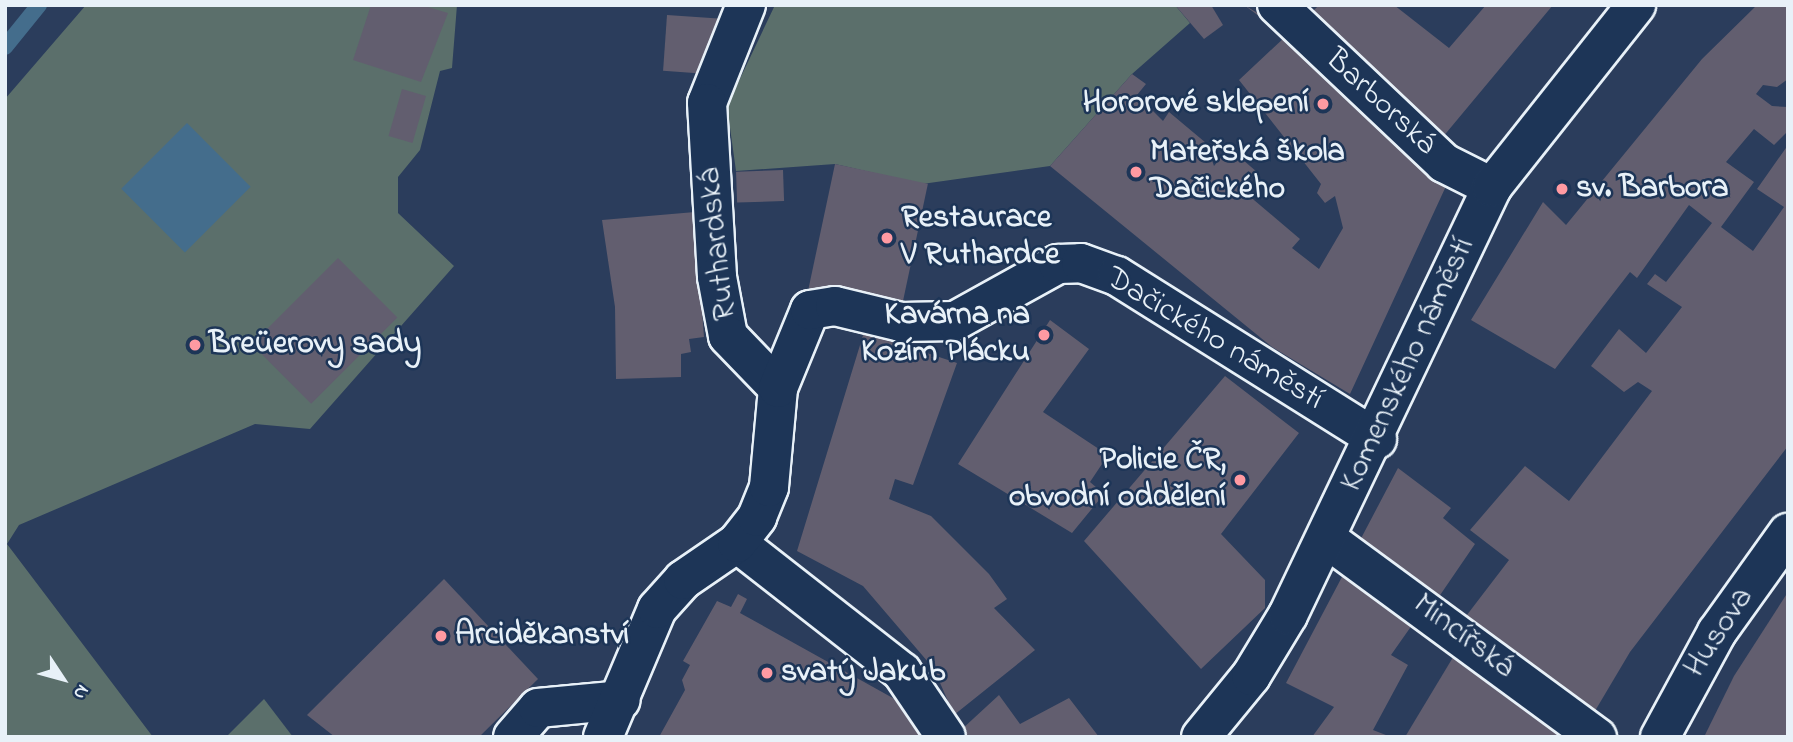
<!DOCTYPE html>
<meta charset="utf-8">
<style>
body{margin:0}
#map{position:relative;width:1793px;height:742px;overflow:hidden;background:#2b3d5c;font-family:"Indie Flower",sans-serif}
div>[style]{position:absolute}
.green>*{inset:0;background:#5b6f6b}
.water>*{inset:0;background:#446d8c;transform-origin:0 0}
.stream>*{height:16px;margin:-8px;padding:0 8px;transform-origin:8px;border-radius:8px;background:#446d8c}
.building>*{inset:0;background:#625e6f;transform-origin:0 0}
.roads{filter:drop-shadow(2px 0 #e8f1f8) drop-shadow(-2px 0 #e8f1f8) drop-shadow(0 2px #e8f1f8) drop-shadow(0 -2px #e8f1f8)}
.minor>*{height:38px;margin:-19px;padding:0 19px;transform-origin:19px;border-radius:19px;background:#1d3557}
.dots>*{width:19px;height:19px;translate:-50% -50%;box-sizing:border-box;border:4px solid #1d3557;border-radius:50%}
span{translate:-50% -50%;white-space:nowrap;text-align:center;line-height:1.15;-webkit-text-stroke:5px #1d3557;paint-order:stroke}
.street-label{font-size:32px;color:#e8f1f8}
.poi-label{font-size:32px;color:#e8f1f8;font-weight:700}
.right{translate:-100% -50%;text-align:right}
.left{translate:0 -50%;text-align:left}
.frame{position:absolute;inset:0;border:7px solid #e8f1f8;pointer-events:none}
.north{position:absolute;left:28px;top:644px;width:70px;height:70px;-webkit-text-stroke:5px #1d3557;paint-order:stroke;rotate:126deg;font-size:19px;font-weight:700;line-height:28px;text-align:center;color:#e8f1f8}
.north::after{content:'';display:block;margin:auto;width:24px;height:32px;background:#e8f1f8;clip-path:polygon(50% 0,100% 100%,50% 72%,0 100%)}
</style>
<div id="map">
<div class="green">
<div style="clip-path:polygon(86px 5px,457px 5px,452px 68px,440px 71px,420px 150px,398px 177px,398px 213px,454px 266px,310px 429px,255px 424px,19px 525px,7px 544px,153px 737px,5px 737px,5px 99px)"></div>
<div style="clip-path:polygon(775px 5px,1175px 5px,1190px 23px,1132px 74px,1050px 166px,922px 184px,835px 164px,736px 171px,727px 106px)"></div>
<div style="clip-path:polygon(264px 699px,293px 737px,226px 737px)"></div>
</div>
<div class="water">
<div style="left:187px;top:123px;width:90px;height:93px;rotate:45deg"></div>
</div>
<div class="stream">
<div style="left:5px;top:47px;width:54px;rotate:-51deg"></div>
</div>
<div class="building">
<div style="clip-path:polygon(371px 5px,421px 5px,448px 13px,421px 82px,353px 60px)"></div>
<div style="clip-path:polygon(1175px 5px,1211px 5px,1223px 25px,1204px 39px)"></div>
<div style="clip-path:polygon(1244px 5px,1290px 32px,1447px 184px,1350px 394px,1272px 347px,1050px 166px,1132px 74px,1146px 84px,1137px 95px,1163px 121px,1169px 112px,1206px 143px,1214px 166px,1229px 148px,1257px 172px,1241px 189px,1300px 239px,1292px 248px,1319px 269px,1343px 228px,1335px 196px,1325px 203px,1317px 193px,1321px 184px,1239px 80px,1286px 36px)"></div>
<div style="clip-path:polygon(1319px 5px,1394px 5px,1449px 48px,1486px 5px,1553px 5px,1437px 144px,1309px 15px)"></div>
<div style="clip-path:polygon(1757px 5px,1788px 5px,1788px 79px,1777px 87px,1763px 85px,1756px 94px,1772px 106px,1788px 107px,1788px 131px,1774px 145px,1754px 129px,1726px 162px,1754px 182px,1721px 227px,1753px 251px,1784px 207px,1757px 189px,1788px 145px,1788px 446px,1630px 652px,1592px 716px,1460px 624px,1509px 560px,1470px 530px,1525px 466px,1569px 501px,1652px 391px,1638px 382px,1624px 392px,1591px 366px,1619px 329px,1646px 353px,1682px 307px,1647px 284px,1655px 274px,1666px 282px,1712px 223px,1689px 205px,1637px 278px,1630px 272px,1555px 369px,1471px 320px,1543px 202px,1566px 225px,1702px 59px)"></div>
<div style="left:667px;top:15px;width:55px;height:56px;rotate:4deg"></div>
<div style="left:402px;top:89px;width:25px;height:49px;rotate:16deg"></div>
<div style="left:835px;top:164px;width:95px;height:127px;rotate:12deg"></div>
<div style="left:783px;top:170px;width:31px;height:47px;rotate:88deg"></div>
<div style="clip-path:polygon(695px 212px,704px 337px,689px 339px,691px 352px,681px 354px,681px 377px,616px 379px,615px 307px,602px 220px)"></div>
<div style="left:338px;top:258px;width:84px;height:122px;rotate:45deg"></div>
<div style="clip-path:polygon(1050px 320px,1089px 349px,1043px 412px,1108px 455px,1090px 482px,1104px 494px,1072px 533px,958px 464px)"></div>
<div style="clip-path:polygon(864px 332px,957px 363px,913px 485px,895px 479px,889px 499px,931px 516px,989px 574px,1007px 599px,994px 608px,1035px 650px,954px 715px,934px 669px,863px 586px,797px 551px)"></div>
<div style="clip-path:polygon(1225px 376px,1299px 433px,1221px 534px,1265px 580px,1265px 608px,1201px 669px,1084px 541px)"></div>
<div style="clip-path:polygon(1398px 468px,1451px 508px,1443px 518px,1475px 544px,1434px 604px,1357px 546px)"></div>
<div style="clip-path:polygon(1360px 570px,1417px 618px,1391px 655px,1408px 665px,1373px 730px,1391px 737px,1312px 737px,1334px 707px,1286px 683px,1343px 575px)"></div>
<div style="clip-path:polygon(444px 579px,538px 679px,479px 737px,335px 737px,307px 715px)"></div>
<div style="clip-path:polygon(1788px 592px,1788px 737px,1704px 737px,1734px 676px)"></div>
<div style="clip-path:polygon(738px 594px,747px 599px,740px 613px,918px 712px,932px 737px,659px 737px,685px 690px,682px 680px,690px 665px,683px 661px,717px 601px,731px 607px)"></div>
<div style="clip-path:polygon(1458px 649px,1576px 737px,1405px 737px)"></div>
<div style="clip-path:polygon(999px 695px,1020px 724px,1069px 698px,1099px 737px,964px 737px,961px 730px)"></div>
</div>
<div class="roads">
<div class="minor">
<div style="left:746px;top:5px;width:105px;rotate:111.7deg"></div>
<div style="left:707px;top:103px;width:174px;rotate:86.7deg"></div>
<div style="left:717px;top:277px;width:60px;rotate:79.4deg"></div>
<div style="left:728px;top:336px;width:72px;rotate:46.1deg"></div>
<div style="left:1277px;top:5px;width:230px;rotate:43.4deg"></div>
<div style="left:1444px;top:163px;width:54px;rotate:26.6deg"></div>
<div style="left:1327px;top:539px;width:335px;rotate:36.3deg"></div>
<div style="left:737px;top:543px;width:209px;rotate:38deg"></div>
<div style="left:902px;top:672px;width:78px;rotate:55.9deg"></div>
<div style="left:513px;top:737px;width:38px;rotate:-49deg"></div>
<div style="left:538px;top:708px;width:83px;rotate:-5.5deg"></div>
<div style="left:603px;top:737px;width:139px;rotate:-67.1deg"></div>
<div style="left:657px;top:609px;width:39px;rotate:-48deg"></div>
<div style="left:683px;top:580px;width:65px;rotate:-34.4deg"></div>
<div style="left:737px;top:543px;width:33px;rotate:-52deg"></div>
<div style="left:757px;top:517px;width:32px;rotate:-68deg"></div>
<div style="left:769px;top:487px;width:99px;rotate:-84.8deg"></div>
<div style="left:778px;top:388px;width:84px;rotate:-67.7deg"></div>
<div style="left:810px;top:310px;width:25px;rotate:-9deg"></div>
<div style="left:835px;top:306px;width:68px;rotate:13.6deg"></div>
<div style="left:901px;top:322px;width:54px;rotate:-1.1deg"></div>
<div style="left:955px;top:321px;width:118px;rotate:-29deg"></div>
<div style="left:1058px;top:264px;width:23px;rotate:-2deg"></div>
<div style="left:1081px;top:263px;width:38px;rotate:20deg"></div>
<div style="left:1117px;top:276px;width:307px;rotate:32.1deg"></div>
<div style="left:1201px;top:737px;width:79px;rotate:-50.7deg"></div>
<div style="left:1251px;top:676px;width:71px;rotate:-58.8deg"></div>
<div style="left:1288px;top:615px;width:474px;rotate:-64.5deg"></div>
<div style="left:1492px;top:187px;width:232px;rotate:-51.6deg"></div>
<div style="left:1660px;top:737px;width:119px;rotate:-61.5deg"></div>
<div style="left:1717px;top:632px;width:122px;rotate:-54.4deg"></div>
</div>
</div>
<div class="dots">
<div style="left:1323px;top:104px;background:#ff9aa2"></div>
<div style="left:1136px;top:172px;background:#ff9aa2"></div>
<div style="left:1562px;top:189px;background:#ff9aa2"></div>
<div style="left:887px;top:238px;background:#ff9aa2"></div>
<div style="left:1044px;top:335px;background:#ff9aa2"></div>
<div style="left:195px;top:345px;background:#ff9aa2"></div>
<div style="left:1240px;top:480px;background:#ff9aa2"></div>
<div style="left:441px;top:636px;background:#ff9aa2"></div>
<div style="left:767px;top:673px;background:#ff9aa2"></div>
</div>
<div class="street-label">
<span style="left:1380px;top:103px;rotate:43deg">Barborská</span>
<span style="left:719px;top:244px;rotate:-96deg">Ruthardská</span>
<span style="left:1214px;top:340px;rotate:31deg">Dačického náměstí</span>
<span style="left:1409px;top:365px;rotate:-65deg">Komenského náměstí</span>
<span style="left:1720px;top:633px;rotate:-57deg">Husova</span>
<span style="left:1463px;top:637px;rotate:37deg">Mincířská</span>
</div>
<div class="poi-label">
<span class="right" style="left:1309px;top:104px">Hororové sklepení</span>
<span class="left" style="left:1150px;top:172px">Mateřská škola<br>Dačického</span>
<span class="left" style="left:1576px;top:189px">sv. Barbora</span>
<span class="left" style="left:901px;top:238px">Restaurace<br>V Ruthardce</span>
<span class="right" style="left:1030px;top:335px">Kavárna na<br>Kozím Plácku</span>
<span class="left" style="left:209px;top:345px">Breüerovy sady</span>
<span class="right" style="left:1226px;top:480px">Policie ČR,<br>obvodní oddělení</span>
<span class="left" style="left:455px;top:636px">Arciděkanství</span>
<span class="left" style="left:781px;top:673px">svatý Jakub</span>
</div>
<div class="frame"></div>
<div class="north">N</div>
</div>
